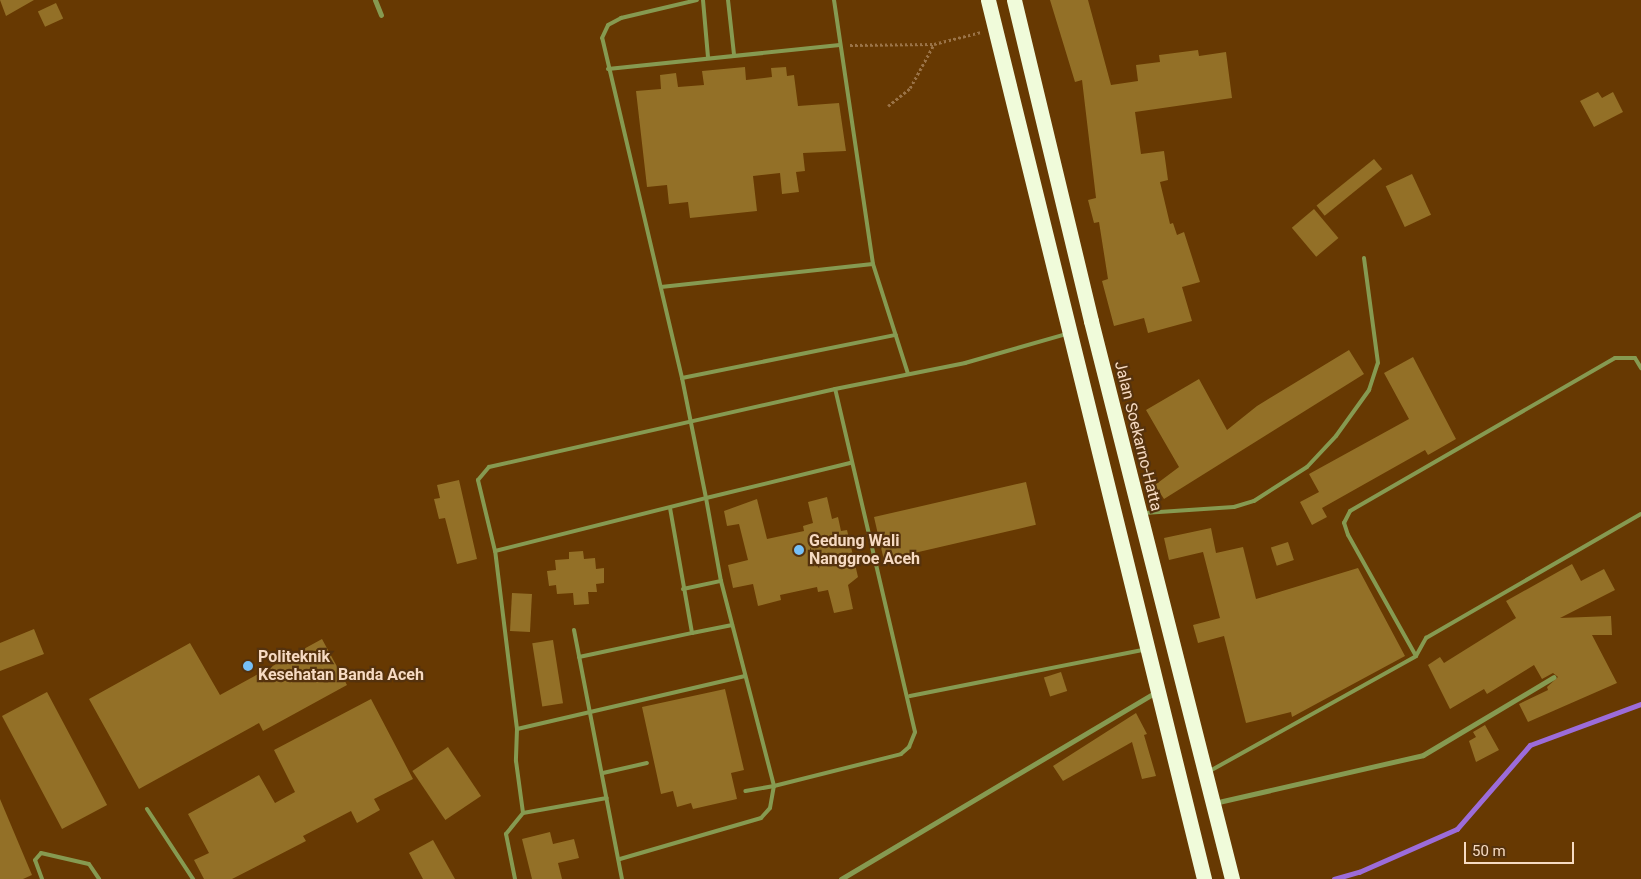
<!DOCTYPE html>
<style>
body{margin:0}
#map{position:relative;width:1641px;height:879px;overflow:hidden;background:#673902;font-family:Roboto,sans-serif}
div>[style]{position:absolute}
.stream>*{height:4.5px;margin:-2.25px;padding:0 2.25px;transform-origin:2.25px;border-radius:2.25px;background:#9c6cda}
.building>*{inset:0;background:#937027;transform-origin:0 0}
.path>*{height:2.5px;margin-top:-1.25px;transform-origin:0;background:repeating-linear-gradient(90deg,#9a7347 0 2.5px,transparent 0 5px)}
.lane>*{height:4px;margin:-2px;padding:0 2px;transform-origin:2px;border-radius:2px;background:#869a51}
.street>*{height:5px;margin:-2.5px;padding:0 2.5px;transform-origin:2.5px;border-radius:2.5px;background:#869a51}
.highway>*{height:15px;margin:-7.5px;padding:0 7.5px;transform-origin:7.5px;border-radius:7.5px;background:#f0fbda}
.dots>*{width:14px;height:14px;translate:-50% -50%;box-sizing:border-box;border:2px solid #55320d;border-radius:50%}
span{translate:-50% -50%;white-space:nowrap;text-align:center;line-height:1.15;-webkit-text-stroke:4.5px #55320d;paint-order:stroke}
.street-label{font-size:16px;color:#f6dac2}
.poi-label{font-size:16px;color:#f6dac2;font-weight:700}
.left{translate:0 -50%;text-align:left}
.scale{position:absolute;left:1464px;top:842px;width:110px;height:22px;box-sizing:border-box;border:2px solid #f6dac2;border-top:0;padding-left:6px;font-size:15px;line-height:18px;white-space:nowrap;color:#f6dac2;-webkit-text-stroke:4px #55320d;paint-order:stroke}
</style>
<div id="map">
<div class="stream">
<div style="left:1334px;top:879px;width:26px;rotate:-16deg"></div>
<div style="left:1359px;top:872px;width:107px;rotate:-23.7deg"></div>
<div style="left:1457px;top:829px;width:111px;rotate:-49deg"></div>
<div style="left:1530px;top:745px;width:118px;rotate:-20.3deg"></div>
</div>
<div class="building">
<div style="clip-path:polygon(0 0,34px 0,6px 16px)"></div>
<div style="clip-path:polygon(1050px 0,1088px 0,1111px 85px,1138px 81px,1136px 65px,1160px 62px,1159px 55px,1198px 50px,1199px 56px,1226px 52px,1232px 98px,1135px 112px,1141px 154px,1164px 151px,1168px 180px,1160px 182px,1170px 224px,1173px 223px,1177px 235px,1184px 232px,1200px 282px,1182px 287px,1192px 321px,1148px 333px,1144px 318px,1114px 326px,1102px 281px,1108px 279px,1099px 222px,1094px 223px,1088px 200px,1096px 198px,1082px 80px,1075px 82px)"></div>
<div style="left:56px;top:3px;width:17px;height:20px;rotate:65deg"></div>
<div style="clip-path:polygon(745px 67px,746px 80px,772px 77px,771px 68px,786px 67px,787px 76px,794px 75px,798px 106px,839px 103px,846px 151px,803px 153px,805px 171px,796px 172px,799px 192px,782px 194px,780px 173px,753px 176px,757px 211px,690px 218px,688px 202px,669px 204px,667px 185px,647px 187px,636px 91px,661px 89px,660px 75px,676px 73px,678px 87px,704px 85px,702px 71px)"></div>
<div style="clip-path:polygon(1598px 92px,1602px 98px,1613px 92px,1623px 112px,1594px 127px,1580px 101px)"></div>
<div style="left:1374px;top:159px;width:13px;height:74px;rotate:51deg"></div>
<div style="left:1412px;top:174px;width:45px;height:29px;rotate:65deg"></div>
<div style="left:1314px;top:209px;width:38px;height:29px;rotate:50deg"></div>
<div style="clip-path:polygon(1349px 350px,1364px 374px,1164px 499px,1155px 485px,1179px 467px,1146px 410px,1199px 379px,1227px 430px,1257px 406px)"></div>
<div style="clip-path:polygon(1413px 357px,1456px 439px,1428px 455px,1425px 450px,1322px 508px,1327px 517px,1312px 525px,1300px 502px,1319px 492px,1309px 474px,1409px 419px,1384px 373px)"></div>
<div style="clip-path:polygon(459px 480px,477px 559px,457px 564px,445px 518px,439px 519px,434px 499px,440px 498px,437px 485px)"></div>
<div style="left:1026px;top:482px;width:44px;height:156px;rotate:77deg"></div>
<div style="clip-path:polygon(827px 497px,832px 519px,838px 517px,841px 531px,847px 530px,858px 577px,848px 585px,853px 609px,834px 613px,828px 590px,818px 592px,817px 587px,780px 595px,781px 600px,758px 606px,753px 584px,733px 588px,728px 565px,748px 560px,739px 524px,727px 526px,724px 511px,757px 499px,767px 539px,804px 531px,803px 526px,813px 523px,808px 502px)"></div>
<div style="clip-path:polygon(1211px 528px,1216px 553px,1243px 547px,1256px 599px,1358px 568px,1405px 656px,1292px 717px,1291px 712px,1246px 723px,1224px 636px,1198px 643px,1193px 625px,1220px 618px,1203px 552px,1169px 560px,1164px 538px)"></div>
<div style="left:1288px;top:542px;width:19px;height:18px;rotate:72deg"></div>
<div style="clip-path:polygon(583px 551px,584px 559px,595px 558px,596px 569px,604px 568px,604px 583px,596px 584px,597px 592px,588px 592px,589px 604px,574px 605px,573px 593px,557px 594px,556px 585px,549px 586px,547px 571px,556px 570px,555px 560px,569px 559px,569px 552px)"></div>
<div style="clip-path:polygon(1572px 564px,1581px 581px,1604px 569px,1615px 590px,1560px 618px,1611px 616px,1612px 635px,1592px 635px,1617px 683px,1528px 722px,1519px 704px,1548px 690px,1547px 687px,1558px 677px,1553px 673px,1542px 679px,1534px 665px,1487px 694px,1484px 689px,1450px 709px,1428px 665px,1440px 657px,1444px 663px,1516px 618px,1506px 601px)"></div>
<div style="left:512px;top:593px;width:20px;height:38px;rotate:3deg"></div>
<div style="clip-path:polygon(34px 629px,44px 654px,0 671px,0 643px)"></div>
<div style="clip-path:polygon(322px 639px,347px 685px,263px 731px,259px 723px,139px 789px,89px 699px,190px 643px,220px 695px)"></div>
<div style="left:553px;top:640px;width:64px;height:21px;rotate:81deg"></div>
<div style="left:1061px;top:672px;width:20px;height:18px;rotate:72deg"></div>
<div style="clip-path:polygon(725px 689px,744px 770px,731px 773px,737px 799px,693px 809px,691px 803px,677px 807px,673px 791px,661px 794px,642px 707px)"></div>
<div style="left:47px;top:692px;width:128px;height:51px;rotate:62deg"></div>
<div style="clip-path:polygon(371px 699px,413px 779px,374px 799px,380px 810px,357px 823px,351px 811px,303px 836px,306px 841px,232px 879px,204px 879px,194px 860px,209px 853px,188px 814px,259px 775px,275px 803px,295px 792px,274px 750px)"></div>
<div style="clip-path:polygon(1136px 713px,1147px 734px,1144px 735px,1156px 776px,1142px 779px,1132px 742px,1063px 781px,1053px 766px)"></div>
<div style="clip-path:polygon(1485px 725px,1499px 750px,1476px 762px,1469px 741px,1476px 737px,1473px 732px)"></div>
<div style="left:448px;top:747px;width:59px;height:43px;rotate:56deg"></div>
<div style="clip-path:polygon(0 799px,32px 875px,23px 879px,0 879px)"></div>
<div style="clip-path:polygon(550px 832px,553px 844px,574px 839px,579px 858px,558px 863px,562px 879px,532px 879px,522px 839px)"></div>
<div style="clip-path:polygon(433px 840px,455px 879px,423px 879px,409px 853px)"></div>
</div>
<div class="path">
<div style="left:850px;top:45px;width:84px;rotate:-0.7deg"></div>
<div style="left:934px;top:44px;width:49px;rotate:-14.3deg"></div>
<div style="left:888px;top:106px;width:28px;rotate:-39deg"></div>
<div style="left:910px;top:88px;width:50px;rotate:-61.4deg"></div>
</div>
<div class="lane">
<div style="left:703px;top:0;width:57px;rotate:85deg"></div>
<div style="left:728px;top:0;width:54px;rotate:83.7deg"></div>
<div style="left:834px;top:0;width:267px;rotate:81.6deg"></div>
<div style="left:873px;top:264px;width:115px;rotate:72.3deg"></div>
<div style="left:608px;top:69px;width:233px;rotate:-5.9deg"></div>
<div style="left:661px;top:287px;width:213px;rotate:-6.2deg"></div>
<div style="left:682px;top:378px;width:218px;rotate:-11.4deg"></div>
<div style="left:850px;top:463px;width:148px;rotate:166.3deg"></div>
<div style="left:706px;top:498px;width:84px;rotate:79.8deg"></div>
<div style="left:721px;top:581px;width:212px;rotate:75.5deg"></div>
<div style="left:774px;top:786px;width:131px;rotate:-14.1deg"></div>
<div style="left:901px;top:754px;width:11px;rotate:-41deg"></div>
<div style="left:909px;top:747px;width:16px;rotate:-68deg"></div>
<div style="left:915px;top:732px;width:352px;rotate:-103.1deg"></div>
<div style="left:835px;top:389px;width:133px;rotate:-11.3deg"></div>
<div style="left:965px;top:363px;width:105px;rotate:-16deg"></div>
<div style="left:670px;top:508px;width:127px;rotate:80deg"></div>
<div style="left:692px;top:633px;width:41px;rotate:-11.3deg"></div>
<div style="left:1144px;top:513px;width:90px;rotate:-3.8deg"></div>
<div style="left:1234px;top:507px;width:21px;rotate:-17deg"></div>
<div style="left:1254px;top:501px;width:63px;rotate:-32.7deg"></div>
<div style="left:1307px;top:467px;width:42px;rotate:-46.9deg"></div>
<div style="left:1336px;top:436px;width:57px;rotate:-54.3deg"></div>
<div style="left:1369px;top:390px;width:28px;rotate:-72deg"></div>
<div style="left:1378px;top:363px;width:106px;rotate:-97.6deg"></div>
<div style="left:495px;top:551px;width:218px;rotate:-14.1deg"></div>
<div style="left:706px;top:498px;width:122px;rotate:-101.3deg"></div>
<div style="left:682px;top:378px;width:349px;rotate:-103.2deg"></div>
<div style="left:602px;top:38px;width:14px;rotate:-65deg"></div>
<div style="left:608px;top:25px;width:15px;rotate:-28deg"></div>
<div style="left:621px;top:18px;width:78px;rotate:-13.3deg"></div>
<div style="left:683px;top:589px;width:39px;rotate:-12deg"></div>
<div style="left:574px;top:630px;width:254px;rotate:79.1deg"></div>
<div style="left:1416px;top:656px;width:139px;rotate:-119.3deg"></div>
<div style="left:1348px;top:535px;width:13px;rotate:-108deg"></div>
<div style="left:1344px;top:523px;width:13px;rotate:-63deg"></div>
<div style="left:1350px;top:511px;width:306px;rotate:-30deg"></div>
<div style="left:1615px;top:358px;width:20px"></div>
<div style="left:1635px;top:358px;width:12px;rotate:59deg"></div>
<div style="left:579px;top:657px;width:116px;rotate:-12deg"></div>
<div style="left:745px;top:676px;width:234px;rotate:166.9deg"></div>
<div style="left:517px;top:729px;width:179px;rotate:-97deg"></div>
<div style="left:495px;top:551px;width:73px;rotate:-103.5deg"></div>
<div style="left:478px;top:480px;width:17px;rotate:-50deg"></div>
<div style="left:489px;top:467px;width:355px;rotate:-12.7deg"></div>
<div style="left:910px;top:696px;width:237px;rotate:-11.2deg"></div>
<div style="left:517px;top:729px;width:32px;rotate:92deg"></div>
<div style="left:516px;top:761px;width:52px;rotate:82.3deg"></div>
<div style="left:523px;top:813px;width:85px;rotate:-10.1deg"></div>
<div style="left:1208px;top:772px;width:238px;rotate:-29.1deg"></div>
<div style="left:1416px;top:656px;width:21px;rotate:-61deg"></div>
<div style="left:1426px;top:638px;width:248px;rotate:-30deg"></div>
<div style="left:603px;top:773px;width:45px;rotate:-12.8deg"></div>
<div style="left:147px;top:809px;width:84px;rotate:56.7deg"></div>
<div style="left:620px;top:859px;width:147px;rotate:-16.2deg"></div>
<div style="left:761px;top:818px;width:13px;rotate:-48deg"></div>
<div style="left:770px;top:808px;width:22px;rotate:-80deg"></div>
<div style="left:774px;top:786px;width:29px;rotate:170deg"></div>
<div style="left:42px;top:879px;width:20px;rotate:-110deg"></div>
<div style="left:35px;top:860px;width:9px;rotate:-49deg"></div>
<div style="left:41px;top:853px;width:49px;rotate:12.9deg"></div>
<div style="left:89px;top:864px;width:18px;rotate:56deg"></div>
<div style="left:515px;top:879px;width:46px;rotate:-101.3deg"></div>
<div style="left:506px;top:834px;width:27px;rotate:-51deg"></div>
</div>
<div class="street">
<div style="left:375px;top:0;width:16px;rotate:68deg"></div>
<div style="left:1214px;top:803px;width:214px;rotate:-12.9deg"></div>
<div style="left:1423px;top:755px;width:152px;rotate:-30.8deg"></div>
<div style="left:841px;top:879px;width:368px;rotate:-30.7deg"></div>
</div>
<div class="highway">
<div style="left:988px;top:0;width:905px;rotate:76.19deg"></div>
<div style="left:1014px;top:0;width:330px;rotate:76.5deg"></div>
<div style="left:1091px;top:321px;width:576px;rotate:75.82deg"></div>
</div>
<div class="dots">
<div style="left:799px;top:550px;background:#76c0f7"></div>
<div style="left:248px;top:666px;background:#76c0f7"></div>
</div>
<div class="street-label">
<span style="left:1138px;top:436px;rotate:76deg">Jalan Soekarno-Hatta</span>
</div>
<div class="poi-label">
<span class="left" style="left:809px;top:550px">Gedung Wali<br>Nanggroe Aceh</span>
<span class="left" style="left:258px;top:666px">Politeknik<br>Kesehatan Banda Aceh</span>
</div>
<div class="scale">50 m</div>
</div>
